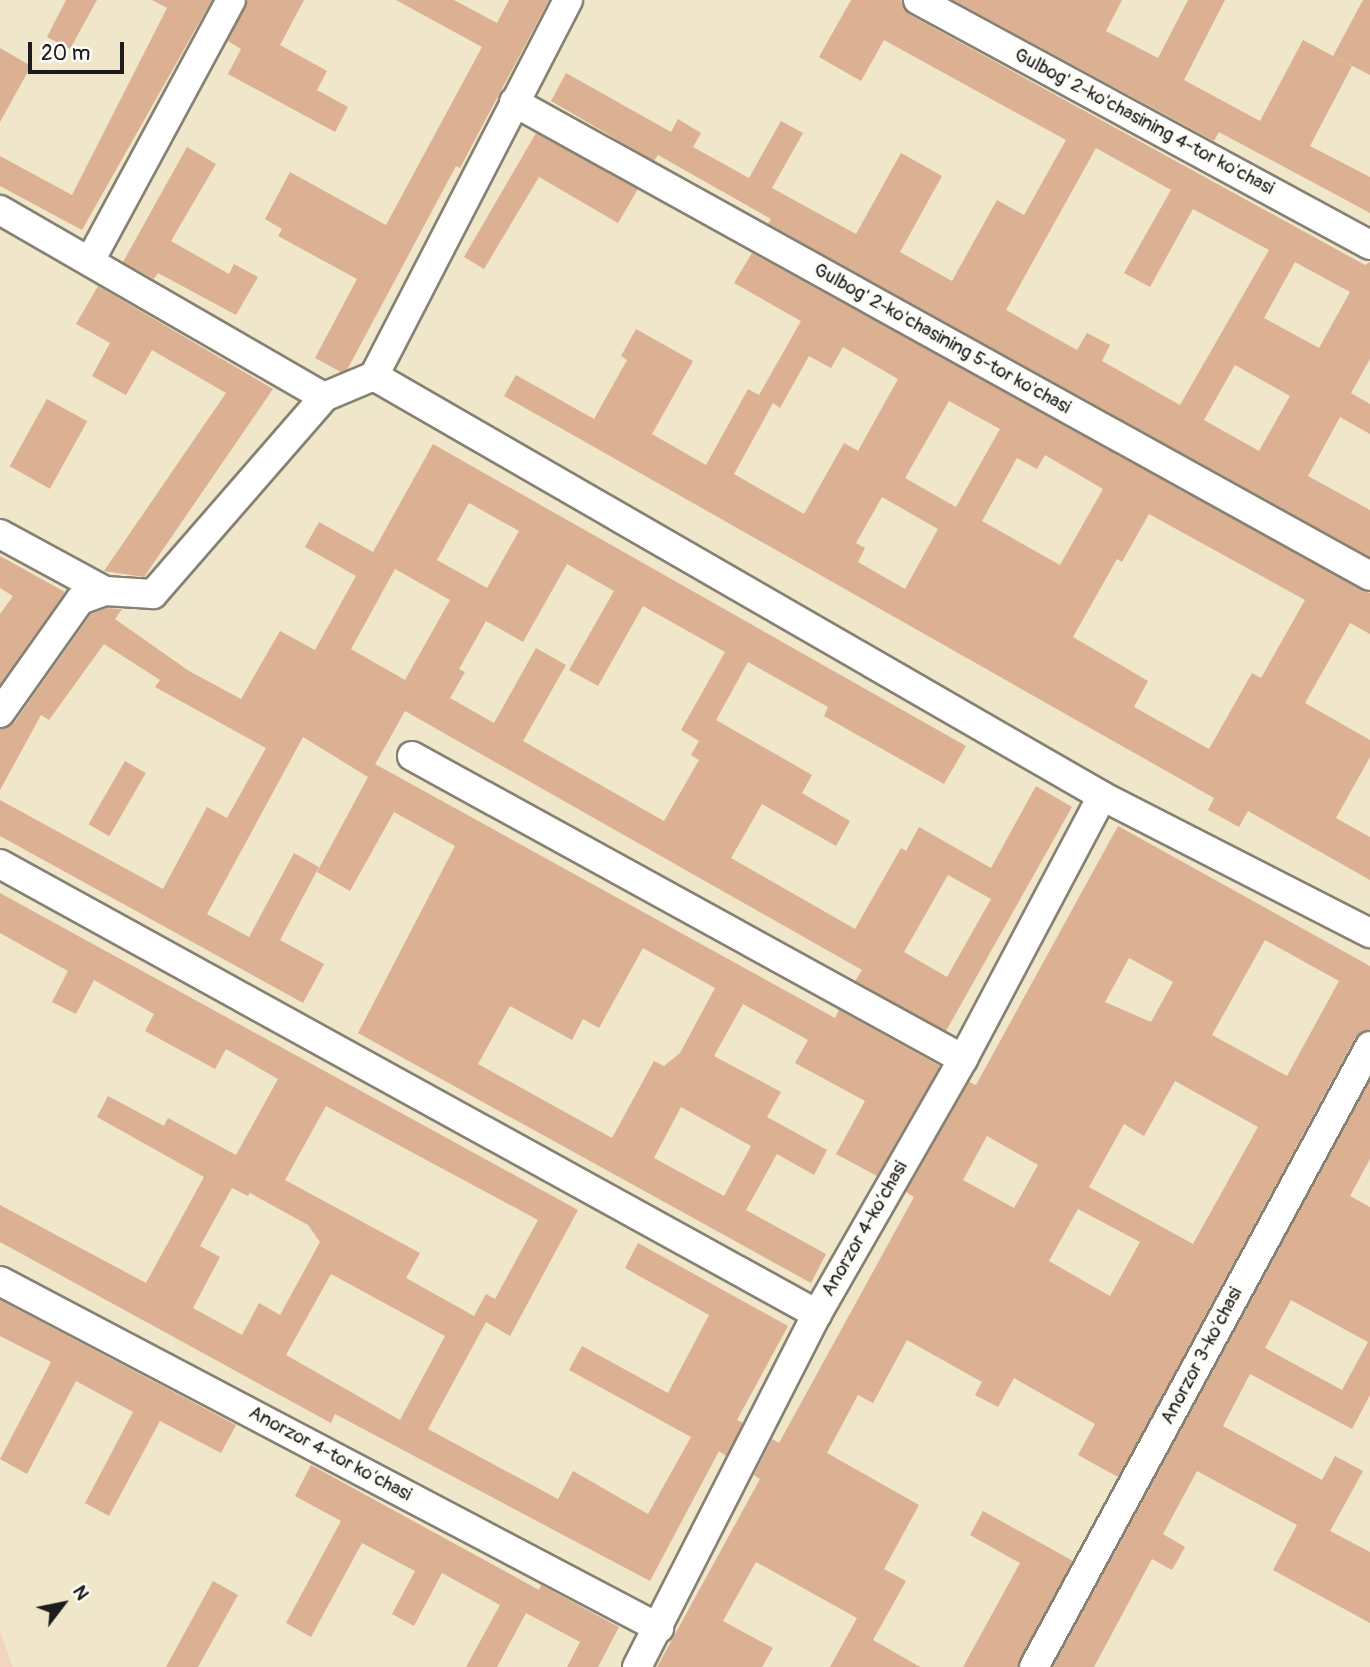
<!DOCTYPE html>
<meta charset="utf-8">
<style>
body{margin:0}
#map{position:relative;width:1370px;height:1667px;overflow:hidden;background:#f0e6ca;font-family:Pangolin,sans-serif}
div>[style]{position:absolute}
.built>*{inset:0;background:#f3d4bf}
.building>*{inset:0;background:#dcb092;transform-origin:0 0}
.roads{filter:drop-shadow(2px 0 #868173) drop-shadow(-2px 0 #868173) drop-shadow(0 2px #868173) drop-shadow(0 -2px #868173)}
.minor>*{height:28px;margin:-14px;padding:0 14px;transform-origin:14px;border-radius:14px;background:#fff}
span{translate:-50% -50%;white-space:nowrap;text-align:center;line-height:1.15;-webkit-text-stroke:7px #fdfcf7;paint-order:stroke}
.street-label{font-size:19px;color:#1c1c1c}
.north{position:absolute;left:28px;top:1569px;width:70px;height:70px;-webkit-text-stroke:5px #fdfcf7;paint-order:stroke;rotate:58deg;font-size:19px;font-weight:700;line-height:28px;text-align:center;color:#1c1c1c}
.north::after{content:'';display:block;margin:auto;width:24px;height:32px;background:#1c1c1c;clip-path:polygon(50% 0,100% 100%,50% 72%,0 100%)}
.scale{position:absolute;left:28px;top:42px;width:96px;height:32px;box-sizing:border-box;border:4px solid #1c1c1c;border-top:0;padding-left:9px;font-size:21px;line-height:24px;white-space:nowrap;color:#1c1c1c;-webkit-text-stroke:5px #fdfcf7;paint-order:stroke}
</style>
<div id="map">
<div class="built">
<div style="clip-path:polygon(0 1631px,13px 1667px,0 1667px)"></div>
</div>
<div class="building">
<div style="clip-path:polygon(66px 0,97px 0,70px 49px,47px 37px)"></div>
<div style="clip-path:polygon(152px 0,212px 0,82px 230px,0 186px,0 156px,72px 195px,167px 8px)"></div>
<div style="clip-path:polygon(248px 0,304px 0,280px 45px,327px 71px,317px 90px,348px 107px,335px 132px,228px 74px,241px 49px,228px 41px)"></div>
<div style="clip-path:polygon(396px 0,454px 0,497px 23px,509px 0,549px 0,460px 168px,456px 166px,347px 370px,341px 372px,315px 358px,357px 279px,278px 236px,282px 229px,265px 219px,290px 172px,386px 225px,482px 47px)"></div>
<div style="clip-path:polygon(evenodd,851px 0,901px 0,910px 15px,1365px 265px,1370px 262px,1370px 359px,1351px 393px,1370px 404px,1370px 434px,1340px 417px,1308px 476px,1370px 510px,1370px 557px,768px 224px,771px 219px,658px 155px,654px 161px,551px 101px,566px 73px,671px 132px,678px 119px,701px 133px,693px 147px,749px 178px,781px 121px,803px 133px,772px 188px,856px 234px,901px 153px,942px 176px,900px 252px,952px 281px,997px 200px,1024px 215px,1066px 140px,884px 40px,861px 81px,819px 57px,851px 0,1096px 148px,1171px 190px,1124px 273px,1150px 287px,1193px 209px,1269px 250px,1180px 405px,1102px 361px,1110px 345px,1087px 333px,1077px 350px,1006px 310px,1096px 148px,851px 0,1295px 262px,1350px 292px,1319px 348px,1264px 318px,1295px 262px,851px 0,1235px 365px,1290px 396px,1259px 451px,1204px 420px,1235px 365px)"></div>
<div style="clip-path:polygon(953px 0,1122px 0,1106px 31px,1158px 58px,1188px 0,1225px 0,1184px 80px,1260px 121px,1303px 40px,1352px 66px,1310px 146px,1370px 177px,1370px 213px,1219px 132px,1214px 141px)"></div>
<div style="clip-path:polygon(1363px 0,1370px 0,1370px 75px,1333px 56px)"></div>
<div style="clip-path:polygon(0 48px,31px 66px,0 122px)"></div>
<div style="clip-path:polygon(536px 133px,638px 189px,618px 223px,539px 177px,484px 269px,464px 257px)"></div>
<div style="clip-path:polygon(187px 147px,216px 164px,171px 241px,229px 274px,234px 264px,258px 277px,236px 315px,158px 273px,154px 279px,123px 262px)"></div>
<div style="clip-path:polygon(evenodd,752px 253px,1370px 593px,1370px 634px,1350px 623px,1305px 703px,1370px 740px,1370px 757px,1336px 818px,1370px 837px,1370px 880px,1248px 811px,1239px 827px,1208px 810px,1214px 798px,504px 396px,516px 375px,594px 419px,627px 360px,621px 356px,636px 329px,693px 361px,652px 434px,706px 465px,748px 389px,768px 400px,759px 395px,801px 321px,734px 283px,752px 253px,843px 347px,898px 379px,858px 451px,844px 443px,804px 514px,734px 474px,773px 403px,780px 408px,809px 356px,831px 368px,843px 347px,752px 253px,949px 401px,1000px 429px,956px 507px,905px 478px,949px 401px,752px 253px,1045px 455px,1103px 489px,1060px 565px,982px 521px,1017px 458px,1037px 469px,1045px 455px,752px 253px,882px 497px,938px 529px,905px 589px,858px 562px,865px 548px,856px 543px,882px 497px,752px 253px,1149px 514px,1305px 600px,1261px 678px,1252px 673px,1209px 749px,1134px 707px,1148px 681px,1073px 637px,1117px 559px,1122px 562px,1149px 514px)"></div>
<div style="clip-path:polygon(98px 286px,273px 389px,144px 577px,104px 571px,226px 393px,152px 350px,126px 395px,92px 376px,110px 343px,76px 324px)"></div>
<div style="left:47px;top:399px;width:46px;height:77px;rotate:29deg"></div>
<div style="clip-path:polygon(evenodd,433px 444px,966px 746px,944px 784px,824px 716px,828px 707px,748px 662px,716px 720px,812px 775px,802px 793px,850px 821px,836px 846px,762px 804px,731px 858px,855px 929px,901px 848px,906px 851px,919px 827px,991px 868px,1036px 786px,1072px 807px,946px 1031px,855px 981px,862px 970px,405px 711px,368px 777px,303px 737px,207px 914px,249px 937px,294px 853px,319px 867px,280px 940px,324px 964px,303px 1003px,0 836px,0 800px,163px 889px,207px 807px,227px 818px,266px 748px,155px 687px,160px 680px,104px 644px,49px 720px,41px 715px,0 790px,0 729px,14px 723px,91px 614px,107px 608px,122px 609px,115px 619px,189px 671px,241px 699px,280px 631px,315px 650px,356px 576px,305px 547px,319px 522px,373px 552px,433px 444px,469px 503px,519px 531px,487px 588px,437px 560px,469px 503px,433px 444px,567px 564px,614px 591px,569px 670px,598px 686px,643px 606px,725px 652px,681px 730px,699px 741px,691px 755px,699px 760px,664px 821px,523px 741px,566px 665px,536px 648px,494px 723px,450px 698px,465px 672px,459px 669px,486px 621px,523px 642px,567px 564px,433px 444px,395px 569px,450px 600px,405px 680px,351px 649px,395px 569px,433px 444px,948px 875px,991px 899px,947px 977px,904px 952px,948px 875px)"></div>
<div style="clip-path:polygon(0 556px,65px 592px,0 684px,0 614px,13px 596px,0 588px)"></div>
<div style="left:125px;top:761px;width:24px;height:73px;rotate:30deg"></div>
<div style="clip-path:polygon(evenodd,375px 764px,835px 1018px,839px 1010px,940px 1066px,877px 1176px,836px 1154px,865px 1101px,795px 1063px,808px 1040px,743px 1004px,714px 1056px,781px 1092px,767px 1117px,827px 1150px,814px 1175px,777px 1154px,746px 1210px,826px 1254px,811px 1283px,358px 1033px,455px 846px,394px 812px,350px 891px,317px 872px,375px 764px,643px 948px,715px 988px,680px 1053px,664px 1066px,654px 1061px,612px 1138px,478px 1064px,510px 1006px,572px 1040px,583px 1019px,599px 1028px,643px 948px,375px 764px,681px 1107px,751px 1146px,724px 1196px,654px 1158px,681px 1107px)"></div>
<div style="clip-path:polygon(evenodd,1118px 826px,1370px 966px,1370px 1029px,1355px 1038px,1118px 1477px,1078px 1455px,1095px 1424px,1014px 1378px,998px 1407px,975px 1395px,982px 1382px,907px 1340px,873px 1403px,858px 1395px,827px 1453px,919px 1505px,884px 1569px,906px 1581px,873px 1640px,920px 1667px,830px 1667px,857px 1618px,756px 1562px,723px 1621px,773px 1648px,762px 1667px,657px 1667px,760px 1479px,754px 1475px,772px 1439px,779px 1443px,914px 1197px,906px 1192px,969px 1082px,976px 1085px,1118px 826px,1265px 940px,1339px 981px,1287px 1076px,1212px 1035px,1265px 940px,1118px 826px,1129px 958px,1173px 982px,1151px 1022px,1105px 1002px,1129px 958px,1118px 826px,1175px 1081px,1258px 1127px,1193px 1244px,1089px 1187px,1124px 1124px,1144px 1136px,1175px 1081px,1118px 826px,987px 1136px,1038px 1165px,1014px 1208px,963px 1180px,987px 1136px,1118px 826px,1078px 1209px,1140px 1242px,1110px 1296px,1049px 1261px,1078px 1209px)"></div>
<div style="clip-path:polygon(evenodd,0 893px,578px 1210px,510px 1336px,486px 1322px,428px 1429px,558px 1499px,573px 1471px,648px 1514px,691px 1437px,569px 1370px,582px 1346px,668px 1393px,709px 1315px,625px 1268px,638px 1243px,788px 1326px,737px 1420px,743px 1423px,726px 1456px,719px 1451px,650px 1581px,335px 1414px,331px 1423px,0 1242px,0 1205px,146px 1283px,204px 1177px,97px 1117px,108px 1096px,164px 1126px,168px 1118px,236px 1155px,278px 1079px,226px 1049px,215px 1069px,145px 1031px,154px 1014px,94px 980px,76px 1014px,52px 1002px,68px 971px,0 933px,0 893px,326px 1106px,538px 1220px,495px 1299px,486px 1294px,474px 1316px,406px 1278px,420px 1253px,285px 1180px,326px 1106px,0 893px,232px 1188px,248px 1196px,250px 1193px,308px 1225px,320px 1242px,280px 1315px,259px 1303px,242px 1335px,193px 1308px,220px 1257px,200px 1246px,232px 1188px,0 893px,331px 1274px,445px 1336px,400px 1420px,286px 1355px,331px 1274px)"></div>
<div style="clip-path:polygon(evenodd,1370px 1081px,1370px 1159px,1350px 1196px,1370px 1207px,1370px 1395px,1352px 1429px,1250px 1374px,1223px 1426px,1322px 1480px,1335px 1456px,1363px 1471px,1330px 1531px,1370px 1552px,1370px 1623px,1273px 1570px,1297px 1525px,1197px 1471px,1163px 1534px,1185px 1547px,1172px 1570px,1152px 1559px,1094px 1667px,1053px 1667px,1370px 1081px,1291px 1300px,1368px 1342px,1342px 1390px,1265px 1348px,1291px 1300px)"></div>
<div style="clip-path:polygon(0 1300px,236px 1425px,221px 1453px,160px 1421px,109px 1516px,85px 1503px,133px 1412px,76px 1381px,27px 1474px,0 1459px,51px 1362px,0 1336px)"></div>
<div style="clip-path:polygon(311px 1465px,539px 1590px,541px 1585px,619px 1627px,598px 1667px,567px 1667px,580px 1642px,526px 1613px,497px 1667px,466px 1667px,500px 1605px,442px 1573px,414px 1626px,392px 1614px,415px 1571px,362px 1543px,311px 1637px,286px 1623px,341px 1521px,295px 1496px)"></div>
<div style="clip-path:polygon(983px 1511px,1073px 1561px,1017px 1667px,963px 1667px,1020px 1563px,970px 1535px)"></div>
<div style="clip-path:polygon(213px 1581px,238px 1595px,198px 1667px,166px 1667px)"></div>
</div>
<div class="roads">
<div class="minor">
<div style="left:918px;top:0;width:514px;rotate:28.46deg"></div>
<div style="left:514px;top:102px;width:978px;rotate:28.97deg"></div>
<div style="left:0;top:210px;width:374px;rotate:30deg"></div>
<div style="left:91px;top:259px;width:294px;rotate:-61.6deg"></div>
<div style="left:374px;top:376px;width:840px;rotate:29.98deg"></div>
<div style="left:1102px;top:796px;width:301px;rotate:27.1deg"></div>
<div style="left:0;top:534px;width:119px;rotate:28.5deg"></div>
<div style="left:0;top:713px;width:138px;rotate:-54.7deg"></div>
<div style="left:80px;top:600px;width:27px;rotate:-20deg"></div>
<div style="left:105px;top:591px;width:48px;rotate:3.6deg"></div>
<div style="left:153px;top:594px;width:261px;rotate:-49deg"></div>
<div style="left:324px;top:397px;width:54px;rotate:-22.8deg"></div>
<div style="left:374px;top:376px;width:423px;rotate:-62.7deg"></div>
<div style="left:412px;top:756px;width:629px;rotate:28.81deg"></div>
<div style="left:0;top:864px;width:933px;rotate:28.85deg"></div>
<div style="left:0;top:1281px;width:745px;rotate:27.77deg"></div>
<div style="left:637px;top:1667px;width:396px;rotate:-63deg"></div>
<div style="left:817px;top:1314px;width:294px;rotate:-60.2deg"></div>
<div style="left:963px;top:1059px;width:297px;rotate:-62.1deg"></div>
<div style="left:1034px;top:1667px;width:706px;rotate:-61.58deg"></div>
</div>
</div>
<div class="street-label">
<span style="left:1144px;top:122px;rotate:28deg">Gulbog' 2-ko'chasining 4-tor ko'chasi</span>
<span style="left:942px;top:339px;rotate:29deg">Gulbog' 2-ko'chasining 5-tor ko'chasi</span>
<span style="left:865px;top:1229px;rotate:-60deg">Аnorzor 4-koʼchasi</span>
<span style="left:1202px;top:1356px;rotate:-62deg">Аnorzor 3-koʼchasi</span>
<span style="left:330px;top:1454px;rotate:28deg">Anorzor 4-tor koʼchasi</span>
</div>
<div class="north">N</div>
<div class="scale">20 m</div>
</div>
